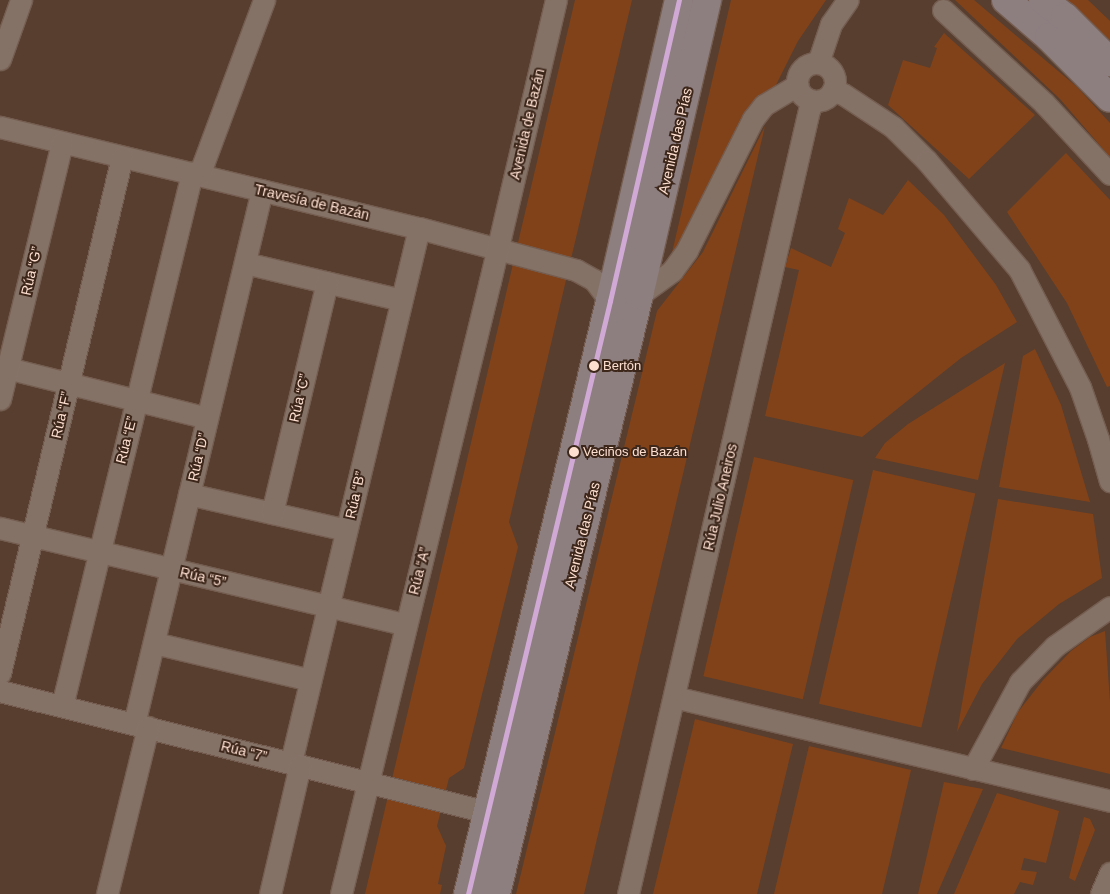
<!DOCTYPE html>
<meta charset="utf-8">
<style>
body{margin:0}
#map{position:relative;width:1110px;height:894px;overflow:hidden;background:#573e2f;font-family:Helvetica,sans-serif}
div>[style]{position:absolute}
.green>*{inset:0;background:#824219;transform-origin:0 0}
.roads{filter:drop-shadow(1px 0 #745d50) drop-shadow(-1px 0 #745d50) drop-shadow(0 1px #745d50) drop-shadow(0 -1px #745d50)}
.minor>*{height:21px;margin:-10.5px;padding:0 10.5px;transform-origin:10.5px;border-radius:10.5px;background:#857267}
.minor>.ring{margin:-10.5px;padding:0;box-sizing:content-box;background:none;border:21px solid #857267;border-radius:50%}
.highway>*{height:28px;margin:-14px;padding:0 14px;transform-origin:14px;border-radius:14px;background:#8d7e80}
.bus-1>*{height:5px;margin:-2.5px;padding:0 2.5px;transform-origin:2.5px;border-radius:2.5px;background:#d1a9d5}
.dots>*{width:14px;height:14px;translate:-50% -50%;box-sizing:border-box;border:2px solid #3d271b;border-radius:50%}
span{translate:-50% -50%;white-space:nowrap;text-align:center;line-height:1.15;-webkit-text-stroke:4px #3d271b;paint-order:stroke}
.bus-label{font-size:13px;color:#fee0d1}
.left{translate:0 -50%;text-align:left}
.street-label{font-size:14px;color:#fee0d1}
</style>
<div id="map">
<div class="green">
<div style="clip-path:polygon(575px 0,632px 0,509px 522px,518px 547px,464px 768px,449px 778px,437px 826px,446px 846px,438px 884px,442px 885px,440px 894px,365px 894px)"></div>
<div style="clip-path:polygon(731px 0,826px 0,798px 41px,774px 89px,671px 257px)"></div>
<div style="clip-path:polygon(955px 0,974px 0,1077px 87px,1110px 123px,1110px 157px,1060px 99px)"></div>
<div style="clip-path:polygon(1064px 0,1088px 0,1110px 21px,1110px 40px)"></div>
<div style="clip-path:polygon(944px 33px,1035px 115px,969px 179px,888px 105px,903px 60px,930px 68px,937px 48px,934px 47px)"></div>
<div style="clip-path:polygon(765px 126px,584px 894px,516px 894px,657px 311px,703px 252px)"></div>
<div style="clip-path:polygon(1066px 153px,1110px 200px,1110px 386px,1107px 387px,1067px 303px,1007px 212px)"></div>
<div style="clip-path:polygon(908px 180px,944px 215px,996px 285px,1017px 322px,961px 358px,862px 437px,765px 416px,799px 270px,785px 267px,791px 248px,831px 267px,845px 233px,838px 229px,849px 198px,883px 215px)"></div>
<div style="clip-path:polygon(1035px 349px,1061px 405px,1090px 502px,999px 487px,1023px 356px)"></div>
<div style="clip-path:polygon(1005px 363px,978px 480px,875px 458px,885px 443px,908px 424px)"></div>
<div style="left:754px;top:457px;width:102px;height:225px;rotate:13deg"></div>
<div style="left:873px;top:470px;width:105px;height:240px;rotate:13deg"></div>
<div style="clip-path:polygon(998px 499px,1093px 514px,1102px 578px,1059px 604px,1017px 639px,982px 684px,957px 732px)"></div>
<div style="clip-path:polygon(1105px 631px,1110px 702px,1110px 774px,1001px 748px,1018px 712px,1043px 680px,1071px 651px,1090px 637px)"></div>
<div style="clip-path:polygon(695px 719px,793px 744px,757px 894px,653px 894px)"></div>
<div style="clip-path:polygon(809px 746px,911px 770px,882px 894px,774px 894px)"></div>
<div style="clip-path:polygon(944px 782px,983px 789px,937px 894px,918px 894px)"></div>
<div style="clip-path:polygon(997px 793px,1059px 811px,1046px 863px,1024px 858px,1021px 870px,1037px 872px,1033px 885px,1020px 882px,1014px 894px,954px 894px)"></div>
<div style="clip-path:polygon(1084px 817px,1090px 819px,1095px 830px,1075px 881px,1069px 878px)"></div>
</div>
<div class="roads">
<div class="minor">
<div style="left:943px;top:10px;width:137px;rotate:42.6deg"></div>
<div style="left:1044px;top:103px;width:97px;rotate:47.1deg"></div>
<div style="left:0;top:59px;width:63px;rotate:-70.4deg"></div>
<div style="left:818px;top:63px;width:41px;rotate:-71.6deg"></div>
<div style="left:831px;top:24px;width:29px;rotate:-55deg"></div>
<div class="ring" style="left:797px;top:63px;width:17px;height:17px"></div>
<div style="left:832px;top:91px;width:11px;rotate:15deg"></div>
<div style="left:843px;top:94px;width:60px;rotate:33.4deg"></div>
<div style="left:893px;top:127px;width:48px;rotate:45deg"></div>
<div style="left:927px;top:161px;width:142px;rotate:49.6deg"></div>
<div style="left:1019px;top:269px;width:133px;rotate:62.7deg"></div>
<div style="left:1080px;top:387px;width:55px;rotate:70.9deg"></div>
<div style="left:1098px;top:439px;width:44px;rotate:74.1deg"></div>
<div style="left:0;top:127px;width:431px;rotate:13.6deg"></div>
<div style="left:419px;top:228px;width:163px;rotate:15deg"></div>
<div style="left:576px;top:270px;width:21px;rotate:29deg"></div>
<div style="left:594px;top:280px;width:26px;rotate:53deg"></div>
<div style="left:199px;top:175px;width:187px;rotate:-69.6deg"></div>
<div style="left:245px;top:263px;width:160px;rotate:13.3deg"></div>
<div style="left:639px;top:295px;width:41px;rotate:-36deg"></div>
<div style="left:672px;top:271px;width:26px;rotate:-54deg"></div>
<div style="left:687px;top:250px;width:147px;rotate:-63.3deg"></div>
<div style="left:753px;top:119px;width:18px;rotate:-52deg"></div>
<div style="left:764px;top:105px;width:39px;rotate:-31deg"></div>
<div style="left:7px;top:368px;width:206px;rotate:14deg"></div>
<div style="left:0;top:399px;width:264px;rotate:-76.4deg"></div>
<div style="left:189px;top:494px;width:161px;rotate:12.9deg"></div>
<div style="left:272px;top:513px;width:237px;rotate:-76.6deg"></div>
<div style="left:0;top:528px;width:417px;rotate:13.4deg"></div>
<div style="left:154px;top:643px;width:160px;rotate:13.3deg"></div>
<div style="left:0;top:673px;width:530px;rotate:-76.7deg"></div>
<div style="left:0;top:691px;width:502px;rotate:13.95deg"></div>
<div style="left:674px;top:697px;width:448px;rotate:13.4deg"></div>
<div style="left:62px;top:706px;width:549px;rotate:-76.29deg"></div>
<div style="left:134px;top:724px;width:549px;rotate:-76.52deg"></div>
<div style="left:291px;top:762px;width:549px;rotate:-76.52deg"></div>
<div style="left:973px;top:769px;width:99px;rotate:-61.6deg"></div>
<div style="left:1020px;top:682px;width:50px;rotate:-45.8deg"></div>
<div style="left:1055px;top:646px;width:67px;rotate:-35.3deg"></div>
<div style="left:107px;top:894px;width:172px;rotate:-76.2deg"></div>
<div style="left:270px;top:894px;width:132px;rotate:-76.9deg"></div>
<div style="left:341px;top:894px;width:631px;rotate:-76.34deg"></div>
<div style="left:490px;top:281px;width:289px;rotate:-76.8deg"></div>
<div style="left:628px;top:894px;width:805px;rotate:-77deg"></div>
<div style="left:809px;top:110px;width:10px;rotate:-66deg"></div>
<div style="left:1101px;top:894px;width:23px;rotate:-67deg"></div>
</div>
<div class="highway">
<div style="left:1006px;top:0;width:57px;rotate:40.7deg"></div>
<div style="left:1049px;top:37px;width:86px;rotate:45deg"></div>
<div style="left:1043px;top:0;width:28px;rotate:38deg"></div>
<div style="left:1065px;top:17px;width:64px;rotate:45deg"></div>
<div style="left:468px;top:894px;width:610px;rotate:-76.53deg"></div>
<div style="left:610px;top:301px;width:309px;rotate:-77.1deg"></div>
<div style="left:496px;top:894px;width:616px;rotate:-76.57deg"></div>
<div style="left:639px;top:295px;width:303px;rotate:-77deg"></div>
</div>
</div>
<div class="bus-1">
<div style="left:468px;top:894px;width:610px;rotate:-76.53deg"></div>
<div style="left:610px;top:301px;width:309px;rotate:-77.1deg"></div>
</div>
<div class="dots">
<div style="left:594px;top:366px;background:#fee0d1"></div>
<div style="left:574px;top:452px;background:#fee0d1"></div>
</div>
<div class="bus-label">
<span class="left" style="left:603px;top:366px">Bertón</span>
<span class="left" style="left:583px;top:452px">Veciños de Bazán</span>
</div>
<div class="street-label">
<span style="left:527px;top:124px;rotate:-77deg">Avenida de Bazán</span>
<span style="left:675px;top:141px;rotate:-77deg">Avenida das Pías</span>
<span style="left:312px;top:202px;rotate:13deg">Travesía de Bazán</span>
<span style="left:31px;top:271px;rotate:-77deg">Rúa “G”</span>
<span style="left:299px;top:398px;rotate:-77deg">Rúa “C”</span>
<span style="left:61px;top:415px;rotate:-77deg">Rúa “F”</span>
<span style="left:126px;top:440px;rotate:-76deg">Rúa “E”</span>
<span style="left:198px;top:457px;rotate:-77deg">Rúa “D”</span>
<span style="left:355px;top:495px;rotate:-77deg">Rúa “B”</span>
<span style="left:720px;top:497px;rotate:-77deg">Rúa Julio Aneiros</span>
<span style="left:582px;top:535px;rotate:-76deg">Avenida das Pías</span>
<span style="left:419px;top:571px;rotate:-76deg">Rúa “A”</span>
<span style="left:203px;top:577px;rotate:13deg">Rúa “5”</span>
<span style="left:244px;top:751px;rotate:14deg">Rúa “7”</span>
</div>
</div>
